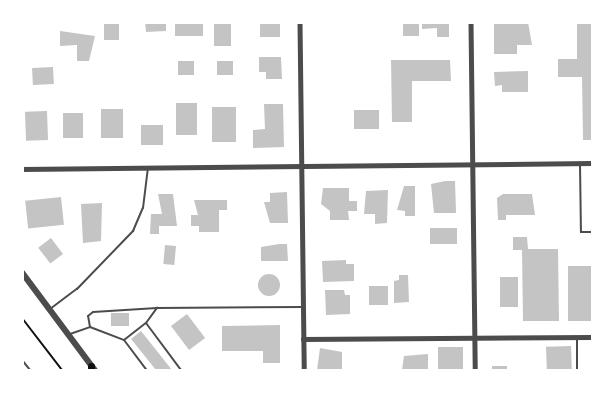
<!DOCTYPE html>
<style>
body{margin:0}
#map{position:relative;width:615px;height:393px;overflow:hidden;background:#fff;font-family:Quicksand,sans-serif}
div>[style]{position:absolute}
.building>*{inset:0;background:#c4c4c4;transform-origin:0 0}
.round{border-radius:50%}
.path>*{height:2px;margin:-1px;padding:0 1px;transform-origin:1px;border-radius:1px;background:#111}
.service>*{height:2px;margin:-1px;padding:0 1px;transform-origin:1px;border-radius:1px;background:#4c4c4c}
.minor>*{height:4.5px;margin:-2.25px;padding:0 2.25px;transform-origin:2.25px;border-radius:2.25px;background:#4c4c4c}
.tertiary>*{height:5.5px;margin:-2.75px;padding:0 2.75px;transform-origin:2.75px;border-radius:2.75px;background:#4c4c4c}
.primary>*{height:7px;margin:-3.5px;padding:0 3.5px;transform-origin:3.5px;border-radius:3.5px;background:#111}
span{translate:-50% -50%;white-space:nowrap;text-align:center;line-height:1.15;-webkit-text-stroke:4.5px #fff;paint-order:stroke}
.frame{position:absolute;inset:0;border:24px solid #fff;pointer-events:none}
</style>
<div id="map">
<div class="building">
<div style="left:104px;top:22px;width:15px;height:18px"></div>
<div style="clip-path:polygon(145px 22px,166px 22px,166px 31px,146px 32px)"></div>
<div style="left:175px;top:22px;width:28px;height:14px"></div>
<div style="left:214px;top:22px;width:17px;height:24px"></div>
<div style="left:260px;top:22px;width:20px;height:15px"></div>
<div style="left:403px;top:22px;width:16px;height:14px"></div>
<div style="clip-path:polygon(422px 22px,449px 22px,449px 37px,437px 37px,437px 28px,422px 29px)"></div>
<div style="clip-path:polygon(494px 22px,528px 22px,532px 45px,517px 45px,517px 54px,494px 54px)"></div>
<div style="clip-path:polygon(577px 24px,591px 24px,592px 140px,583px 140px,582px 77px,558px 77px,558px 59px,577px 59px)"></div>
<div style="clip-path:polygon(60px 31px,95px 36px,89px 61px,77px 61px,77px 45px,60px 46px)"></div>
<div style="clip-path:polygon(259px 57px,281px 57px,282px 79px,266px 79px,266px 72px,259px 72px)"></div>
<div style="clip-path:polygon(391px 60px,450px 60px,451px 81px,412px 81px,412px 122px,392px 122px)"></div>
<div style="left:194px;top:61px;width:14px;height:16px;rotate:90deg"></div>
<div style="left:217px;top:61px;width:16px;height:14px"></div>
<div style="left:53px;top:67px;width:17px;height:21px;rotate:87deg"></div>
<div style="clip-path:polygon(528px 71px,528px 92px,502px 92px,502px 85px,495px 86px,494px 72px)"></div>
<div style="left:176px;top:103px;width:21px;height:32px"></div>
<div style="clip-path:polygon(264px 104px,283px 104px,284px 147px,253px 148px,253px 130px,265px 129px)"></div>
<div style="left:212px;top:107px;width:24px;height:35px"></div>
<div style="left:101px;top:109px;width:22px;height:29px"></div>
<div style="left:354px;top:110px;width:25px;height:19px"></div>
<div style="left:47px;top:111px;width:29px;height:22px;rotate:88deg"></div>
<div style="left:63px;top:113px;width:20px;height:25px"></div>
<div style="left:141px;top:125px;width:22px;height:20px"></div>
<div style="clip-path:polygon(445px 181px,455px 181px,456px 213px,434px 213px,431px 184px)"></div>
<div style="clip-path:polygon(404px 186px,415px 186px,415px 216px,405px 216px,405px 211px,397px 210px)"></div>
<div style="clip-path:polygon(323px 188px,349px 188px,349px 201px,357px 201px,357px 211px,348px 211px,349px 220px,330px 220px,330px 211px,321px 204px)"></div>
<div style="clip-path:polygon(388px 190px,387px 223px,375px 224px,375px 214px,364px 214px,366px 191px)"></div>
<div style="clip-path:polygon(287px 192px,288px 223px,270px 223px,264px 202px,270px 202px,270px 193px)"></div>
<div style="clip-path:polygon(158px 194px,173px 194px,177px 226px,159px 226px,159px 234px,150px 234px,151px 214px,162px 214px)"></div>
<div style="clip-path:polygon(503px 194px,532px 194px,535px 215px,506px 215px,506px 220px,498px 220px,497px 198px)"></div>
<div style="left:61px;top:197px;width:28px;height:36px;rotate:84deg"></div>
<div style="clip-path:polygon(194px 200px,227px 200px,227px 210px,219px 210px,219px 232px,199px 232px,199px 226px,191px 226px,191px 215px,198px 215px)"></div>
<div style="clip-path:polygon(102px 203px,101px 241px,83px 243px,81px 204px)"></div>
<div style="left:457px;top:228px;width:16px;height:27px;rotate:90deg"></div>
<div style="clip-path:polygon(513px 237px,527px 237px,528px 249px,558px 249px,559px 321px,523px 321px,522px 250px,513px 250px)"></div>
<div style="left:51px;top:238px;width:20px;height:16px;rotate:53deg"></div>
<div style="clip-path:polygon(279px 244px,287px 244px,288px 261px,261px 261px,261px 247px)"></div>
<div style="left:165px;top:245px;width:11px;height:19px;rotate:5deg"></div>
<div style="clip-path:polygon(346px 260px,346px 264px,354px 264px,354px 281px,323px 282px,322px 261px)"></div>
<div style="left:568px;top:266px;width:24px;height:55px"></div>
<div class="round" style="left:258px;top:274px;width:22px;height:22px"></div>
<div style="clip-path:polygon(399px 275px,408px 275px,409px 302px,394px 303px,394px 281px,399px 280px)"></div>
<div style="left:500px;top:277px;width:18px;height:30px"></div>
<div style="left:369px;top:286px;width:19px;height:19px"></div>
<div style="clip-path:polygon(325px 290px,344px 290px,345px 295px,350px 295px,350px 314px,326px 315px)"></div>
<div style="left:111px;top:313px;width:18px;height:13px"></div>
<div style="left:187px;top:314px;width:30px;height:20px;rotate:53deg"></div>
<div style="clip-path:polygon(280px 325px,280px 363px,263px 363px,263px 351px,222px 351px,222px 326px)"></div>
<div style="clip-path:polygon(141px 331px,172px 370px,156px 370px,131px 339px)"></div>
<div style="left:571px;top:346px;width:24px;height:25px;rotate:88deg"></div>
<div style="left:463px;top:347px;width:23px;height:25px;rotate:90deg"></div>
<div style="clip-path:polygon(320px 348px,342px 352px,342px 370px,317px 370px)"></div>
<div style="clip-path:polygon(428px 354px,428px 370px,402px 370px,404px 356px)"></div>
<div style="left:492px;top:366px;width:15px;height:4px"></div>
</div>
<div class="path">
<div style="left:22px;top:318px;width:66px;rotate:52.4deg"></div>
</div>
<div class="service">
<div style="left:580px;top:164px;width:68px;rotate:89.2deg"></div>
<div style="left:581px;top:232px;width:11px"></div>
<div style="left:50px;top:309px;width:34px;rotate:-37deg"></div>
<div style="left:77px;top:289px;width:81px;rotate:-46deg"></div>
<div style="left:133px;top:231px;width:25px;rotate:-67deg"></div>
<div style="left:143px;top:208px;width:38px;rotate:-83deg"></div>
<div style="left:146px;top:323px;width:19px;rotate:-54deg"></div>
<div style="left:157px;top:308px;width:145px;rotate:-0.4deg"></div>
<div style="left:90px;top:327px;width:11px;rotate:-100deg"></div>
<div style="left:88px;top:316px;width:6px;rotate:-39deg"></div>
<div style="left:93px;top:312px;width:64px;rotate:-3.6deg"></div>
<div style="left:70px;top:334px;width:21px;rotate:-19deg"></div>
<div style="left:90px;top:327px;width:36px;rotate:21deg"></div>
<div style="left:124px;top:340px;width:28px;rotate:-38deg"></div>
<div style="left:146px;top:323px;width:59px;rotate:53.3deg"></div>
<div style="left:577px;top:338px;width:32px;rotate:90deg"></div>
<div style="left:124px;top:340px;width:38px;rotate:53deg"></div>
<div style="left:22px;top:360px;width:13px;rotate:51deg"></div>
</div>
<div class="minor">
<div style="left:300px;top:22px;width:348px;rotate:89.3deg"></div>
<div style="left:471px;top:22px;width:348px;rotate:89.3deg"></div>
<div style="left:22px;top:169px;width:570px;rotate:-0.6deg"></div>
<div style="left:303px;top:339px;width:289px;rotate:-0.4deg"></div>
</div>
<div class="tertiary">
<div style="left:22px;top:272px;width:122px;rotate:53.3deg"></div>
</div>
<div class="primary">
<div style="left:91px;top:370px;width:4px;rotate:-90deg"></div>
</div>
<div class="frame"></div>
</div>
